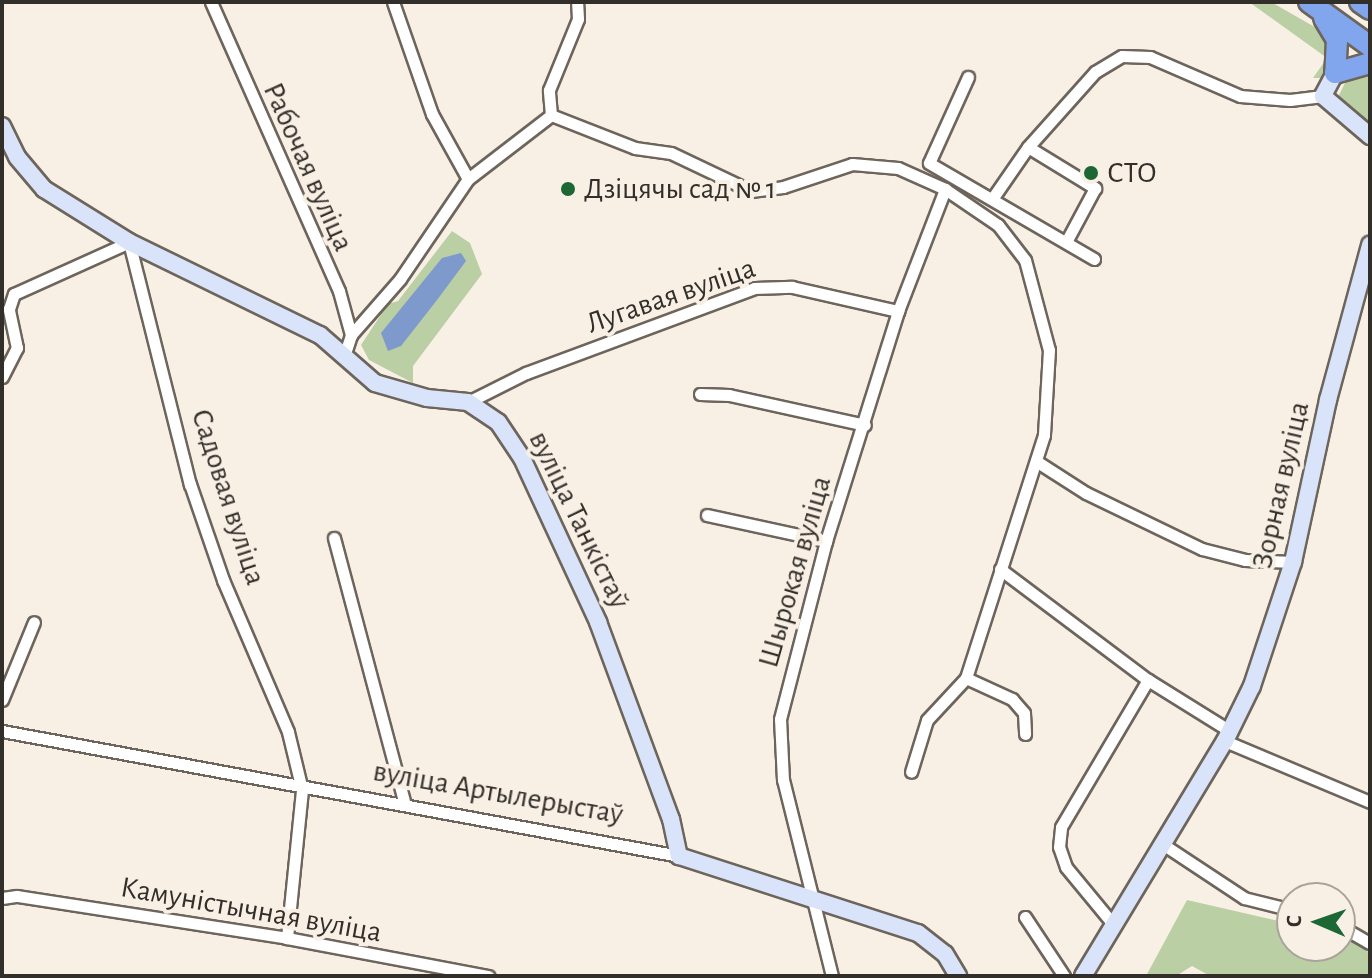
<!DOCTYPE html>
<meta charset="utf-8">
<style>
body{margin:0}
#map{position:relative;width:1372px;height:978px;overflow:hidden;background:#f9f0e5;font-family:"Alegreya Sans",sans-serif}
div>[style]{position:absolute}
.green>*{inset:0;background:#bacfa4}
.water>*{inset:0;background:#7e99cb}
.roads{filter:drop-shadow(2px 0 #6d655c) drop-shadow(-2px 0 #6d655c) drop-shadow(0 2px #6d655c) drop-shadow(0 -2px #6d655c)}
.street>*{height:11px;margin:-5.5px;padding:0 5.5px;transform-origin:5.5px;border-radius:5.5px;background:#fff}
.secondary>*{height:16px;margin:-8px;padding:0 8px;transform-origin:8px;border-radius:8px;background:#d9e4fa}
.highway>*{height:20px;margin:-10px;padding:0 10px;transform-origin:10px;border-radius:10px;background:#81a6ed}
.dots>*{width:22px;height:22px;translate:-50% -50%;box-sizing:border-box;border:4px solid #f9f0e5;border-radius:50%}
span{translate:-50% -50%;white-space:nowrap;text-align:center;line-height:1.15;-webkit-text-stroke:8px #f9f0e5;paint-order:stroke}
.street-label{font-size:30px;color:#322f2b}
.poi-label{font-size:30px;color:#322f2b}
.left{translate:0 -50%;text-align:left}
.frame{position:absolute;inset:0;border:4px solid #322f2b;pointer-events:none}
.north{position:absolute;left:1276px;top:882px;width:80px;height:80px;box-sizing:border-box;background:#f9f0e5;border:2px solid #a9a39b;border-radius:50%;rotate:272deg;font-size:22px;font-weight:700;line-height:32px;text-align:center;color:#322f2b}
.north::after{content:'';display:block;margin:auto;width:28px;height:36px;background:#1d6734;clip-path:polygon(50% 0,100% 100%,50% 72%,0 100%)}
</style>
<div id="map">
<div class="green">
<div style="clip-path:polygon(1249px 2px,1271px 2px,1327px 34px,1334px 48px,1325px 78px,1313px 78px,1327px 58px)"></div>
<div style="clip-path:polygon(1370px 73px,1370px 130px,1339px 105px,1338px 97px,1348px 77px)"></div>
<div style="clip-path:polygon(452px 231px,470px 243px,482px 274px,413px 366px,413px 383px,369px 360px,361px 345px,388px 304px,398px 301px)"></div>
<div style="clip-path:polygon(1187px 900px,1292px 924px,1292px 946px,1340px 946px,1340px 935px,1356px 939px,1370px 955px,1370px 976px,1210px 976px,1192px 966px,1176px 976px,1146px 976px)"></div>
</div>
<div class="water">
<div style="clip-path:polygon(461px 253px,466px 261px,437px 300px,401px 346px,388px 351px,381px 333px,442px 258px)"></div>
</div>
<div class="roads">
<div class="street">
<div style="left:211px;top:2px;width:316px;rotate:66.1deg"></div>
<div style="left:339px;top:291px;width:46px;rotate:74.7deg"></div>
<div style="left:351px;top:335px;width:19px;rotate:108deg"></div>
<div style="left:393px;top:2px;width:119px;rotate:70.8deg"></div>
<div style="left:432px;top:114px;width:74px;rotate:61deg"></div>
<div style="left:968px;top:77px;width:94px;rotate:114.4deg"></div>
<div style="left:929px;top:163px;width:191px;rotate:30.2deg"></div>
<div style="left:551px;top:115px;width:90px;rotate:21.4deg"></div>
<div style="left:635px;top:148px;width:36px;rotate:8deg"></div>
<div style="left:671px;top:153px;width:89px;rotate:25.4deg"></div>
<div style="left:751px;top:191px;width:32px;rotate:-7deg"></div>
<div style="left:783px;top:187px;width:73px;rotate:-18.4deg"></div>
<div style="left:852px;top:164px;width:46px;rotate:5deg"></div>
<div style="left:898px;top:168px;width:51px;rotate:24.1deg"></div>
<div style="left:945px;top:189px;width:64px;rotate:34.2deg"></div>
<div style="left:998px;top:225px;width:44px;rotate:52.4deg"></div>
<div style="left:1025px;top:260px;width:93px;rotate:75.1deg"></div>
<div style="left:1049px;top:350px;width:85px;rotate:93.4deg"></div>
<div style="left:1044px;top:435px;width:255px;rotate:107.8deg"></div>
<div style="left:966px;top:678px;width:57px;rotate:132.9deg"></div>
<div style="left:927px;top:720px;width:54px;rotate:107.1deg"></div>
<div style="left:551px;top:115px;width:25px;rotate:-95deg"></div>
<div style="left:549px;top:90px;width:77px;rotate:-67.8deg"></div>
<div style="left:578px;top:19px;width:17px;rotate:-93deg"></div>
<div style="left:1028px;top:147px;width:101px;rotate:-48.2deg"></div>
<div style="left:1095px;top:72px;width:31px;rotate:-31deg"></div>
<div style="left:1122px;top:56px;width:28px;rotate:2deg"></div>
<div style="left:1150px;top:57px;width:98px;rotate:23.4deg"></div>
<div style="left:1240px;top:96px;width:50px;rotate:4.6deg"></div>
<div style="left:1290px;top:100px;width:33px;rotate:-7deg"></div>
<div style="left:992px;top:199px;width:63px;rotate:-55.3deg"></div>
<div style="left:1028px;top:147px;width:79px;rotate:31.5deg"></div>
<div style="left:1095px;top:188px;width:61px;rotate:118.2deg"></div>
<div style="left:351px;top:335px;width:74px;rotate:-48.8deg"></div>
<div style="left:400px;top:279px;width:121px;rotate:-55.8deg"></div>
<div style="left:468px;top:179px;width:105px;rotate:-37.6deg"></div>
<div style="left:2px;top:377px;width:33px;rotate:-63deg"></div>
<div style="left:17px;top:348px;width:40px;rotate:-102deg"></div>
<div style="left:9px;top:309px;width:16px;rotate:-72deg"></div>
<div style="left:14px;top:294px;width:126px;rotate:-24.3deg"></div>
<div style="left:129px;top:242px;width:250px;rotate:75.9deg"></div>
<div style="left:190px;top:484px;width:102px;rotate:71deg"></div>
<div style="left:223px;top:580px;width:165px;rotate:66.8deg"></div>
<div style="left:288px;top:732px;width:60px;rotate:76.4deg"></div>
<div style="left:302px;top:790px;width:149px;rotate:95.8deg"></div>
<div style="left:700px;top:394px;width:29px;rotate:2deg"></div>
<div style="left:729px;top:395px;width:139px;rotate:12.4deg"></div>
<div style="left:468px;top:402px;width:65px;rotate:-26.6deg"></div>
<div style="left:526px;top:373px;width:243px;rotate:-20.4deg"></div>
<div style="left:754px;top:288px;width:38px;rotate:-2deg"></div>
<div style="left:792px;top:287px;width:109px;rotate:12.8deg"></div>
<div style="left:1036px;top:461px;width:59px;rotate:32.6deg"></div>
<div style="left:1086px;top:493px;width:129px;rotate:25.8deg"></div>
<div style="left:1202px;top:549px;width:44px;rotate:14.3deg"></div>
<div style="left:1245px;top:560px;width:48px;rotate:2.4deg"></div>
<div style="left:707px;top:515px;width:122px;rotate:12.3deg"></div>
<div style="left:334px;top:538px;width:272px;rotate:75.1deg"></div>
<div style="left:1000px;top:569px;width:185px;rotate:36.9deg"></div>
<div style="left:1148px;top:680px;width:97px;rotate:31.9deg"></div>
<div style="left:966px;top:678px;width:51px;rotate:24.5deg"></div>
<div style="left:1012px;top:699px;width:18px;rotate:49deg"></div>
<div style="left:1024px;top:713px;width:21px;rotate:87deg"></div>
<div style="left:2px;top:700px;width:84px;rotate:-67.7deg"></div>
<div style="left:2px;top:731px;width:688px;rotate:10.46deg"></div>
<div style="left:1225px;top:741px;width:157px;rotate:22.8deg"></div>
<div style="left:1161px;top:843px;width:100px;rotate:33.5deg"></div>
<div style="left:1244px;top:898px;width:49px;rotate:14deg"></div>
<div style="left:2px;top:898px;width:15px;rotate:-8deg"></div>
<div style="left:17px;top:896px;width:273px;rotate:8.8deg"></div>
<div style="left:287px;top:938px;width:205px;rotate:10.7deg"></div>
<div style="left:1025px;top:917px;width:71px;rotate:56.5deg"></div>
<div style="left:1113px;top:924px;width:74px;rotate:-129.5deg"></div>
<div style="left:1066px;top:867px;width:21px;rotate:-109deg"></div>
<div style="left:1059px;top:847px;width:20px;rotate:-84deg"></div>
<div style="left:1061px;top:827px;width:171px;rotate:-59.4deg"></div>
<div style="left:1340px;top:926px;width:34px;rotate:30deg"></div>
<div style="left:832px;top:976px;width:202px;rotate:-104deg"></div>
<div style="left:783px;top:780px;width:61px;rotate:-92.8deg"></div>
<div style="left:780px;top:719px;width:184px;rotate:-75.5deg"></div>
<div style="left:826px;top:541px;width:241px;rotate:-72.6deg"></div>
<div style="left:898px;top:311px;width:131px;rotate:-68.9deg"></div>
</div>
<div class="secondary">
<div style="left:1335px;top:73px;width:26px;rotate:118deg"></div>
<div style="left:1323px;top:96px;width:62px;rotate:40.4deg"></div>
<div style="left:2px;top:126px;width:34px;rotate:64deg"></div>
<div style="left:17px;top:157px;width:42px;rotate:49.8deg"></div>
<div style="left:44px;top:189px;width:100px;rotate:31.9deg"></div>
<div style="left:129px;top:242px;width:212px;rotate:26deg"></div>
<div style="left:320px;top:335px;width:73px;rotate:41.1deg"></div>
<div style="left:375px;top:383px;width:54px;rotate:16.1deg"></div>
<div style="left:427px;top:398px;width:41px;rotate:5.6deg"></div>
<div style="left:468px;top:402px;width:36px;rotate:34deg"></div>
<div style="left:498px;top:422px;width:43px;rotate:56.3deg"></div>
<div style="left:522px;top:458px;width:181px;rotate:65.1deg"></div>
<div style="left:598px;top:622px;width:210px;rotate:69.7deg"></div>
<div style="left:671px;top:819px;width:38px;rotate:78deg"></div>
<div style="left:679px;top:856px;width:251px;rotate:17.9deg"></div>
<div style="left:918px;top:933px;width:34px;rotate:38deg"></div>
<div style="left:945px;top:954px;width:26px;rotate:59deg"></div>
<div style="left:1083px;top:976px;width:275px;rotate:-58.9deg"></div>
<div style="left:1225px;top:741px;width:61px;rotate:-63.9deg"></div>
<div style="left:1252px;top:686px;width:131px;rotate:-71.7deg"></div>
<div style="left:1293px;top:562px;width:166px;rotate:-77.8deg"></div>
<div style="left:1328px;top:400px;width:161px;rotate:-74.8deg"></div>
</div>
<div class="highway">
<div style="left:1309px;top:2px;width:75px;rotate:35.8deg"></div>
<div style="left:1360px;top:2px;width:12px;rotate:35deg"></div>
<div style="left:1324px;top:18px;width:26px;rotate:59deg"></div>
<div style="left:1337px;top:40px;width:33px;rotate:93deg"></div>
<div style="left:1335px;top:73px;width:36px;rotate:-16deg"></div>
</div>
</div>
<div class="dots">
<div style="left:1091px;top:173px;background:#1d6734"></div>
<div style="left:568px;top:189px;background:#1d6734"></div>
</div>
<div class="street-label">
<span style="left:308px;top:167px;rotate:66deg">Рабочая вуліца</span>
<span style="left:671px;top:296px;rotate:-19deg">Лугавая вуліца</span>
<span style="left:1281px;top:485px;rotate:-77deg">Зорная вуліца</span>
<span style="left:228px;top:497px;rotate:72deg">Садовая вуліца</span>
<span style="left:579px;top:520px;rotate:64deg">вуліца Танкістаў</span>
<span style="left:795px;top:572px;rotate:-74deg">Шырокая вуліца</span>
<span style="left:498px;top:793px;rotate:10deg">вуліца Артылерыстаў</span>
<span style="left:251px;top:910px;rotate:10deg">Камуністычная вуліца</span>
</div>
<div class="poi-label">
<span class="left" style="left:1107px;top:173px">СТО</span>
<span class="left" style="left:584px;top:189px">Дзіцячы сад № 1</span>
</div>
<div class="frame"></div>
<div class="north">С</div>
</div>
